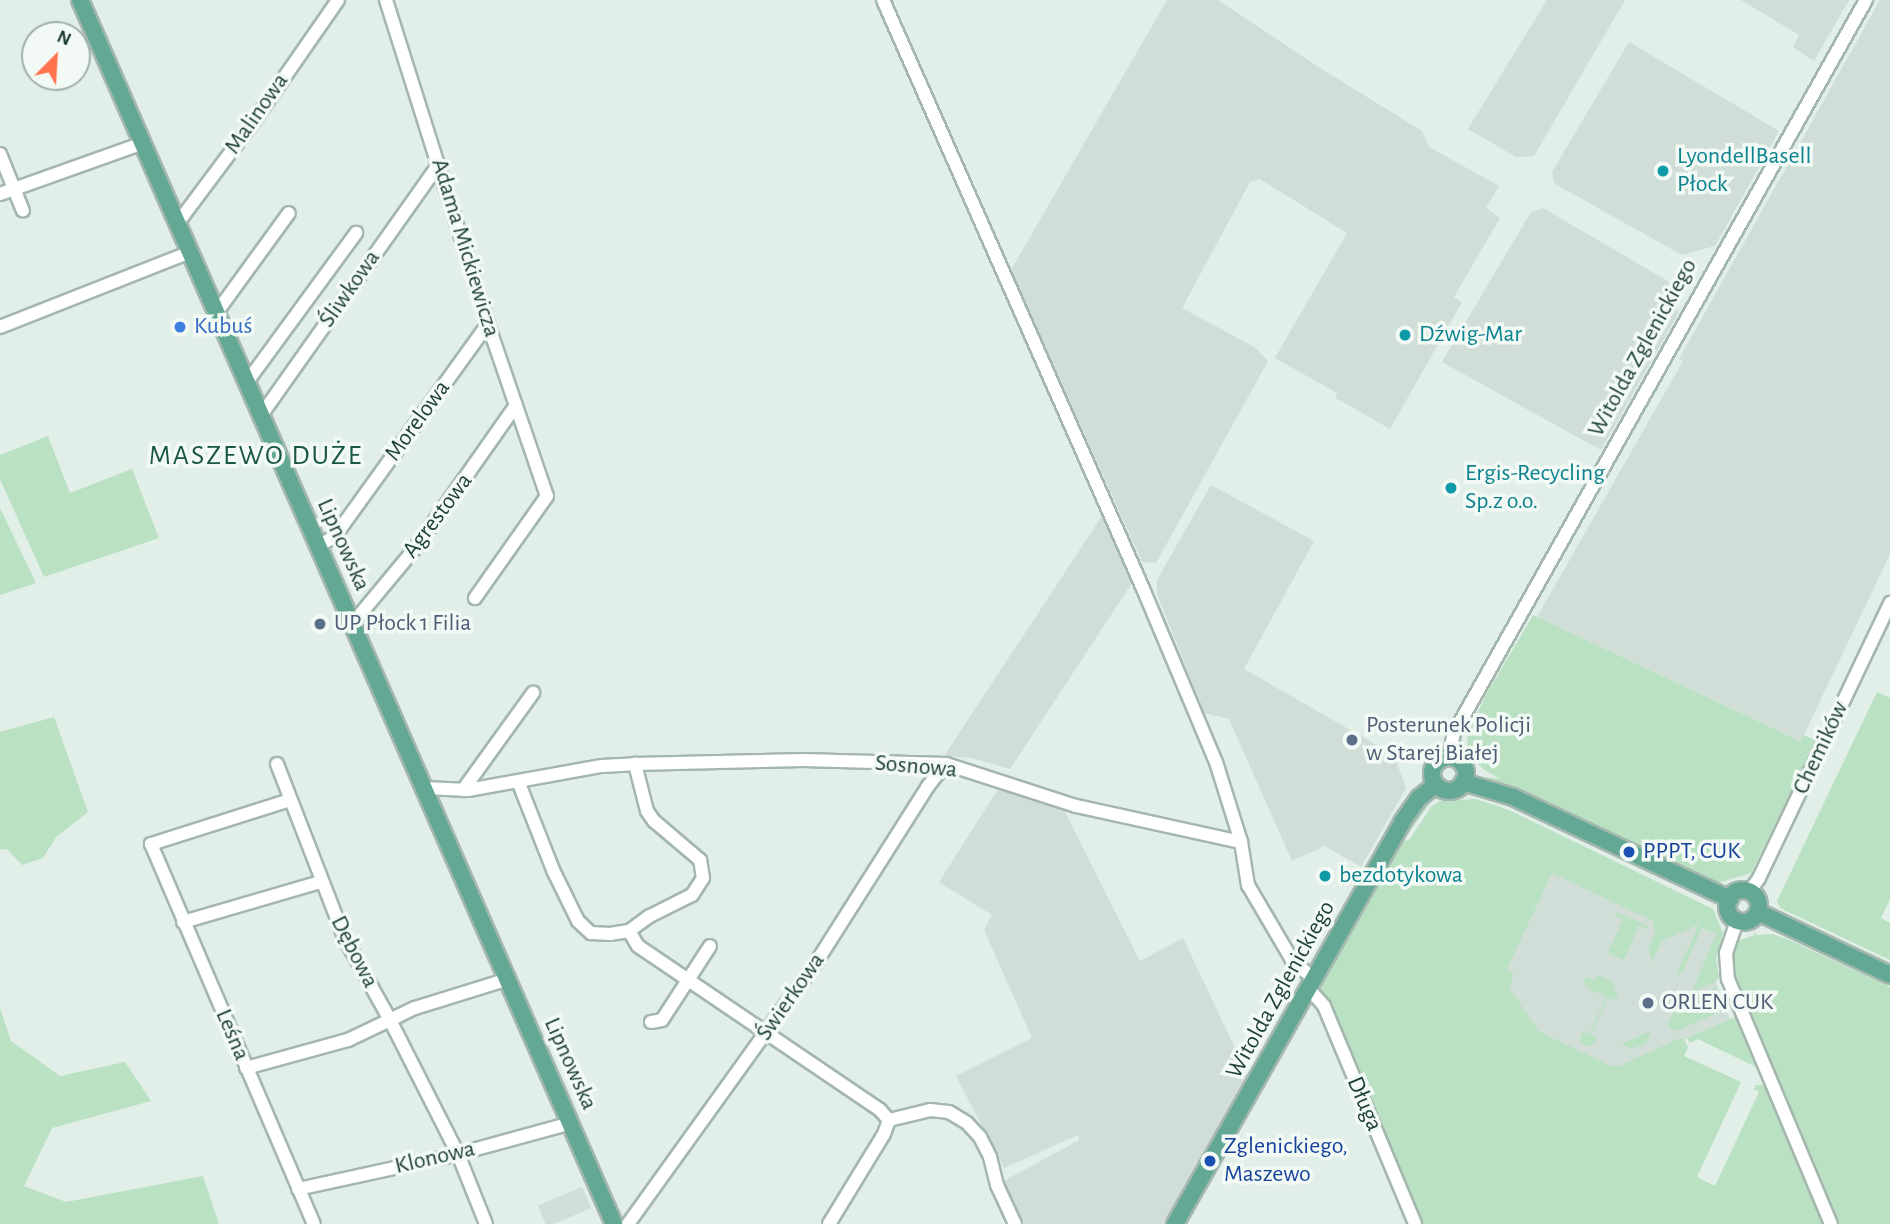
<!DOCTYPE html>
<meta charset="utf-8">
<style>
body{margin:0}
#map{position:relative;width:1890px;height:1224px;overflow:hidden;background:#e2eee8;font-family:"Alegreya Sans",sans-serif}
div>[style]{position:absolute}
.built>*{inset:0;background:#d0ded7;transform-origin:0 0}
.green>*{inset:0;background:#b9e1c2;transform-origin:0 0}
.roads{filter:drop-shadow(2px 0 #a4b7af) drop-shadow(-2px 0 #a4b7af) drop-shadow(0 2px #a4b7af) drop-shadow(0 -2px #a4b7af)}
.minor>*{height:12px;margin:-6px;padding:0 6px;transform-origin:6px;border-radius:6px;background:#fff}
.major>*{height:16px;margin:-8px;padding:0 8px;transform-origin:8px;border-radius:8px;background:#62a894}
.major>.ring{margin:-8px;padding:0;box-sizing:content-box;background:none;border:16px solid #62a894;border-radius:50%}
.dots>*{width:19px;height:19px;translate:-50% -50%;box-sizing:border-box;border:4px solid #f3faf6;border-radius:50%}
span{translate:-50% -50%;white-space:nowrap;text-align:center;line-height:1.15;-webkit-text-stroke:7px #f3faf6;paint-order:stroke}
.street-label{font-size:24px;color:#204137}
.culture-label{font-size:24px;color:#0d838f}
.left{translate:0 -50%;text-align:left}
.shop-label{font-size:24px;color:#366cbe}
.service-label{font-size:24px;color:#4e5e75}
.transit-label{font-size:24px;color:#164399}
.quarter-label{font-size:28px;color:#195645;letter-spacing:2px}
.north{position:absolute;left:21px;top:21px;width:70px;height:70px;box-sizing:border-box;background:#f3faf6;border:2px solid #9fb0aa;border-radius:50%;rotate:24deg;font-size:19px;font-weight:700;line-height:28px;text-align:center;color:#204137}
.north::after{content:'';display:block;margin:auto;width:24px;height:32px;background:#ff744f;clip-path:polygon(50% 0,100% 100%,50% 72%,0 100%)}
</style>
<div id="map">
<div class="built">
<div style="clip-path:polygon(1167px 0,1218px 0,1320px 68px,1422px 131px,1429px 147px,1499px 186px,1486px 208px,1500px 218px,1454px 297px,1462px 302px,1390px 429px,1336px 398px,1337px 393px,1275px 358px,1347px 233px,1260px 179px,1250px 182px,1182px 308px,1256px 348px,1268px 361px,1156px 563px,1142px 562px,1011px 270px)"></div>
<div style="clip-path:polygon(1547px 0,1625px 0,1534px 156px,1516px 157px,1468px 129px)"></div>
<div style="clip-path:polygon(1741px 0,1849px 0,1814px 61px,1793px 47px,1799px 35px)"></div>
<div style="clip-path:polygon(1880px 0,1890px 0,1890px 554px,1801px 741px,1537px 617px,1683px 361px,1679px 359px)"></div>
<div style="clip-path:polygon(1629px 42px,1779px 131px,1715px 246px,1682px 255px,1555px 184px,1552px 172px)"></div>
<div style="clip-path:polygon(1543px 208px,1671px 283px,1678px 314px,1601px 450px,1442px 362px,1531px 212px)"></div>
<div style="clip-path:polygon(1211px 485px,1314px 541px,1244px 669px,1394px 755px,1406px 788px,1361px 867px,1325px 846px,1292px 861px,1229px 719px,1204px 713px,1157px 594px,1157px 580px)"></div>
<div style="clip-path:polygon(1102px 516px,1134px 580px,1010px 769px,972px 758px,944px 756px)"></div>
<div style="clip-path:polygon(1000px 786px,1062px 806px,1140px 961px,1183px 938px,1249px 1078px,1167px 1224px,1024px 1224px,1004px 1181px,1079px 1140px,1078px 1135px,1004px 1168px,956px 1076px,1032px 1038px,984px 930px,992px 915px,939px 882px)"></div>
<div style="clip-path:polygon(1546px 832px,1720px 934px,1708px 962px,1730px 1019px,1616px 1070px,1534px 1032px,1486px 960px)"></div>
<div style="left:582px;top:1187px;width:23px;height:48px;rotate:67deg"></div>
</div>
<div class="green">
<div style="clip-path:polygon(48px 436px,70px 493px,132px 469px,159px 538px,44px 577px,0 479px,0 455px)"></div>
<div style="clip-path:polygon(0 508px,36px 583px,0 595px)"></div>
<div style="clip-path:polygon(1533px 615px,1800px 741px,1804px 735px,1815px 740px,1801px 771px,1798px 770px,1798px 777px,1751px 873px,1715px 884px,1485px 777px,1500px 779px,1483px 769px,1474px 759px,1467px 748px,1468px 733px,1486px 695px)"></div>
<div style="clip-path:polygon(1877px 692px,1890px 698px,1890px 899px,1881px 918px,1890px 923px,1890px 960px,1780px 908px,1777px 901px)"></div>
<div style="clip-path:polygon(54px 717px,88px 812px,56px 837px,43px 858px,22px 865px,7px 849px,0 850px,0 732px)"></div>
<div style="clip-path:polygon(1463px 725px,1461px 746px,1476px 774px,1469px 771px,1458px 753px,1457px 746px)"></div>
<div style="clip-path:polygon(1471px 789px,1469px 792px,1432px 800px,1408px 834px,1401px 835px,1429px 798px,1436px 794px,1451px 795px)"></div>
<div style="clip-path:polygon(1476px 799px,1509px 810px,1713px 909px,1723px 933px,1716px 959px,1719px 976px,1716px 982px,1692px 992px,1716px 934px,1702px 928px,1682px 973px,1676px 975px,1699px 924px,1662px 941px,1652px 962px,1648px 950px,1655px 933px,1653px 921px,1552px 873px,1507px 969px,1513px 972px,1510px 989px,1538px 1031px,1611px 1066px,1619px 1066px,1683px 1037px,1688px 1047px,1684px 1056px,1741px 1082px,1697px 1177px,1715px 1186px,1759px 1092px,1754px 1089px,1756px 1085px,1766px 1085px,1827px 1224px,1419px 1224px,1319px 985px,1400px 841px,1409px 840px,1432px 806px,1440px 801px)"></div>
<div style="clip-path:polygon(1616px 912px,1648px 926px,1647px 929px,1639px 926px,1624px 960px,1608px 953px,1623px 919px,1615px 915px)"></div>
<div style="left:1783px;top:913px;width:118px;height:4px;rotate:25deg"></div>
<div style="clip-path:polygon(1754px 932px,1757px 935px,1773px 934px,1789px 940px,1890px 987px,1890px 1224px,1834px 1224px,1734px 982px,1732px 955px,1737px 941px,1755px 935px)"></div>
<div style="clip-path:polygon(1598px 975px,1615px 983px,1612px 989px,1618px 992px,1615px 1000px,1608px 998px,1591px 1035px,1597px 1038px,1590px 1047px,1581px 1042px,1580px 1038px,1583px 1032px,1589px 1034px,1607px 997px,1588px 988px,1584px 982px,1586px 977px,1595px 981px)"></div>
<div style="clip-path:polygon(1717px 987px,1726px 1009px,1679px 1030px,1670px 1029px,1668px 1023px,1675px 1009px,1681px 1012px,1688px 1000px)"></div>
<div style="clip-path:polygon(0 1008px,11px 1041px,60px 1076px,125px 1062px,151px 1101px,52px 1128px,24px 1186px,66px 1202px,203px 1176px,219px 1224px,0 1224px)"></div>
<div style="clip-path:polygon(1735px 1017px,1756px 1067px,1698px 1039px,1690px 1043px,1687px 1038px)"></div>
<div style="clip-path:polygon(1651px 1031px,1646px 1043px,1631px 1049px,1621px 1044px)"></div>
</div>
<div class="roads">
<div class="minor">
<div style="left:386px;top:0;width:340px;rotate:72.5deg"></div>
<div style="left:488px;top:324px;width:182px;rotate:71.1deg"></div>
<div style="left:547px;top:496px;width:125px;rotate:125.2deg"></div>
<div style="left:883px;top:0;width:646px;rotate:66.17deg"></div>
<div style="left:1144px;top:591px;width:186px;rotate:67.2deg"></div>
<div style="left:1216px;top:762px;width:84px;rotate:72.6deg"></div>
<div style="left:1241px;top:842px;width:44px;rotate:80.8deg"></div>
<div style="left:1248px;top:885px;width:87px;rotate:59.6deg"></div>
<div style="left:1292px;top:960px;width:28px;rotate:41deg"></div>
<div style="left:0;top:154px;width:61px;rotate:68deg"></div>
<div style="left:0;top:194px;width:152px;rotate:-19.6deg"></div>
<div style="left:176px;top:219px;width:8px;rotate:-23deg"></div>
<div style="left:183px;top:216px;width:119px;rotate:-53.2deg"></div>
<div style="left:254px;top:121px;width:147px;rotate:-55.2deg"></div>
<div style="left:217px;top:312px;width:122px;rotate:-54deg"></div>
<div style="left:0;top:327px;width:204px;rotate:-21.5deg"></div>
<div style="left:247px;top:382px;width:185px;rotate:-53.8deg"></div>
<div style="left:262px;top:414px;width:306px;rotate:-54.7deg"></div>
<div style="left:319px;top:546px;width:19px;rotate:-32deg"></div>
<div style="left:335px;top:536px;width:261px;rotate:-54.2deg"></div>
<div style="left:353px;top:623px;width:100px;rotate:-50.3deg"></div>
<div style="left:417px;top:546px;width:172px;rotate:-54.9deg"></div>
<div style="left:1449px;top:758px;width:25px;rotate:-79deg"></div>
<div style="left:1454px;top:733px;width:841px;rotate:-60.66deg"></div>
<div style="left:277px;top:764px;width:188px;rotate:68.8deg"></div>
<div style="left:345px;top:939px;width:93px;rotate:60.9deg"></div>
<div style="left:390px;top:1020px;width:28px;rotate:-26deg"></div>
<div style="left:415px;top:1008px;width:97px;rotate:-17.3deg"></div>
<div style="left:518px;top:781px;width:96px;rotate:68.5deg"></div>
<div style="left:553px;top:870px;width:57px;rotate:63.9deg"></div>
<div style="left:578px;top:921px;width:18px;rotate:43deg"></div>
<div style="left:591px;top:933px;width:19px;rotate:3deg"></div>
<div style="left:610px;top:934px;width:19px;rotate:-9deg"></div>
<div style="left:629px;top:931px;width:26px;rotate:-36deg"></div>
<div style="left:650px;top:916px;width:47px;rotate:-26.6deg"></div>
<div style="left:692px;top:895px;width:20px;rotate:-57deg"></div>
<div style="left:703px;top:878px;width:18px;rotate:-99deg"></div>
<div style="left:700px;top:860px;width:60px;rotate:-139.7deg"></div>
<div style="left:654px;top:821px;width:12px;rotate:-125deg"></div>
<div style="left:647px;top:811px;width:49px;rotate:-104.3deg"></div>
<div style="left:425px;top:788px;width:43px;rotate:2.7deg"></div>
<div style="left:468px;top:790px;width:136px;rotate:-10.2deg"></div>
<div style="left:602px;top:766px;width:33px;rotate:-3deg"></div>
<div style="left:635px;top:764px;width:168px;rotate:-1.4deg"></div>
<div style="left:803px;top:760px;width:143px;rotate:1.6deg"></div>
<div style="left:946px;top:764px;width:137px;rotate:17.9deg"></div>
<div style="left:1076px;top:806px;width:169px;rotate:12.3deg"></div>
<div style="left:463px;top:790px;width:120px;rotate:-54.2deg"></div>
<div style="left:290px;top:800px;width:146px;rotate:162.4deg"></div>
<div style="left:151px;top:844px;width:413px;rotate:66.8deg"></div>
<div style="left:1749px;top:892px;width:17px;rotate:-54deg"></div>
<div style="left:1759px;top:878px;width:305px;rotate:-64.5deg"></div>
<div style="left:1737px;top:921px;width:34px;rotate:109deg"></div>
<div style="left:1726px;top:953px;width:26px;rotate:86deg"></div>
<div style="left:1728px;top:979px;width:266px;rotate:67.2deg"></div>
<div style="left:183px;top:922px;width:144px;rotate:-16.2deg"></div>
<div style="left:629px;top:931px;width:17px;rotate:59deg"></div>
<div style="left:638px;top:946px;width:292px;rotate:34.1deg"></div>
<div style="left:880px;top:1110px;width:13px;rotate:48deg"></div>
<div style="left:1308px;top:988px;width:24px;rotate:48deg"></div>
<div style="left:1324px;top:1006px;width:236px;rotate:67.3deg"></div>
<div style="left:651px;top:1022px;width:11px;rotate:-10deg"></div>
<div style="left:662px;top:1020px;width:88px;rotate:-57deg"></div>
<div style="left:246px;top:1068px;width:106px;rotate:-15.4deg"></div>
<div style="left:348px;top:1040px;width:47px;rotate:-25.5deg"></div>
<div style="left:390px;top:1020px;width:150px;rotate:63.1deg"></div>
<div style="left:458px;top:1154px;width:75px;rotate:68.2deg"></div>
<div style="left:889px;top:1120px;width:42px;rotate:-13.7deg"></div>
<div style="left:930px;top:1110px;width:19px;rotate:6deg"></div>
<div style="left:949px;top:1112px;width:21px;rotate:31deg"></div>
<div style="left:967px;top:1123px;width:19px;rotate:47deg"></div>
<div style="left:980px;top:1137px;width:22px;rotate:63deg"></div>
<div style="left:990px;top:1157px;width:29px;rotate:76deg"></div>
<div style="left:997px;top:1185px;width:43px;rotate:65.2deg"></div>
<div style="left:298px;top:1189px;width:164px;rotate:-12.3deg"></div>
<div style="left:458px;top:1154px;width:117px;rotate:-15.3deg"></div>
<div style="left:628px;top:1224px;width:327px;rotate:-54.3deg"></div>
<div style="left:819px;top:958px;width:204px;rotate:-57.6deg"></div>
<div style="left:928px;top:786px;width:28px;rotate:-51deg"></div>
<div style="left:829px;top:1224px;width:105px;rotate:-58.6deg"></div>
<div style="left:884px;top:1134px;width:15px;rotate:-70deg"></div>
</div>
<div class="major">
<div style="left:80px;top:0;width:1335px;rotate:66.43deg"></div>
<div class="ring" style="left:1432px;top:757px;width:18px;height:18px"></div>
<div style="left:1463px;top:782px;width:52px;rotate:16.7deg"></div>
<div style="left:1513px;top:797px;width:240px;rotate:25.2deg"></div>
<div class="ring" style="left:1727px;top:890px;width:16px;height:16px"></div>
<div style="left:1758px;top:912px;width:146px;rotate:25.5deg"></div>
<div style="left:1175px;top:1224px;width:462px;rotate:-60.5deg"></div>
<div style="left:1402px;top:822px;width:29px;rotate:-55deg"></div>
<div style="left:1419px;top:798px;width:21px;rotate:-39deg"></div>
</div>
</div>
<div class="dots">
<div style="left:1663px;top:171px;background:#0f9aa8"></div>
<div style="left:180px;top:327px;background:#3f7fe0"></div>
<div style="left:1405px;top:335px;background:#0f9aa8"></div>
<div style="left:1451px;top:488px;background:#0f9aa8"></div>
<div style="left:320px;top:624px;background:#5c6f8a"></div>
<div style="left:1352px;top:740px;background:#5c6f8a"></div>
<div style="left:1629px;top:852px;background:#1a4fb4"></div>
<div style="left:1325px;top:876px;background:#0f9aa8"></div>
<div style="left:1648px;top:1003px;background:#5c6f8a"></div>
<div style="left:1210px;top:1161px;background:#1a4fb4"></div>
</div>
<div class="street-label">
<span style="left:257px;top:114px;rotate:-55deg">Malinowa</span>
<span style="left:465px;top:248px;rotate:73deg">Adama Mickiewicza</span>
<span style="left:350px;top:289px;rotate:-55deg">Śliwkowa</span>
<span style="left:1643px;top:348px;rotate:-61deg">Witolda Zglenickiego</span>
<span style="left:418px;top:421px;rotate:-54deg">Morelowa</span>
<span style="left:438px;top:516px;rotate:-53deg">Agrestowa</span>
<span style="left:343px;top:545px;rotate:66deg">Lipnowska</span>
<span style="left:1821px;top:748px;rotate:-65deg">Chemików</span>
<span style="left:916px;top:767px;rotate:5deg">Sosnowa</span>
<span style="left:354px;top:952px;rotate:63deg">Dębowa</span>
<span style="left:1281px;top:990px;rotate:-61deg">Witolda Zglenickiego</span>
<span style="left:791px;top:997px;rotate:-55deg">Świerkowa</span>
<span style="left:232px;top:1035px;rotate:67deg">Leśna</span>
<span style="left:570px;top:1064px;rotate:66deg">Lipnowska</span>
<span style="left:1364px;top:1104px;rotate:67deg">Długa</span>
<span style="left:435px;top:1158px;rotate:-13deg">Klonowa</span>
</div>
<div class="culture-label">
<span class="left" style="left:1677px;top:171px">LyondellBasell<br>Płock</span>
<span class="left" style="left:1419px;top:335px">Dźwig-Mar</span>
<span class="left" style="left:1465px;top:488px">Ergis-Recycling<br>Sp.z o.o.</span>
<span class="left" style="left:1339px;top:876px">bezdotykowa</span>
</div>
<div class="shop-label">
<span class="left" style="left:194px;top:327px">Kubuś</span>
</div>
<div class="service-label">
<span class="left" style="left:334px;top:624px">UP Płock 1 Filia</span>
<span class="left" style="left:1366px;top:740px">Posterunek Policji<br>w Starej Białej</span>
<span class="left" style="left:1662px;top:1003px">ORLEN CUK</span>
</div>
<div class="transit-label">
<span class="left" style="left:1643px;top:852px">PPPT, CUK</span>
<span class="left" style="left:1224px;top:1161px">Zglenickiego,<br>Maszewo</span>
</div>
<div class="quarter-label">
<span style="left:256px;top:456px">MASZEWO DUŻE</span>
</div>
<div class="north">N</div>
</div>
